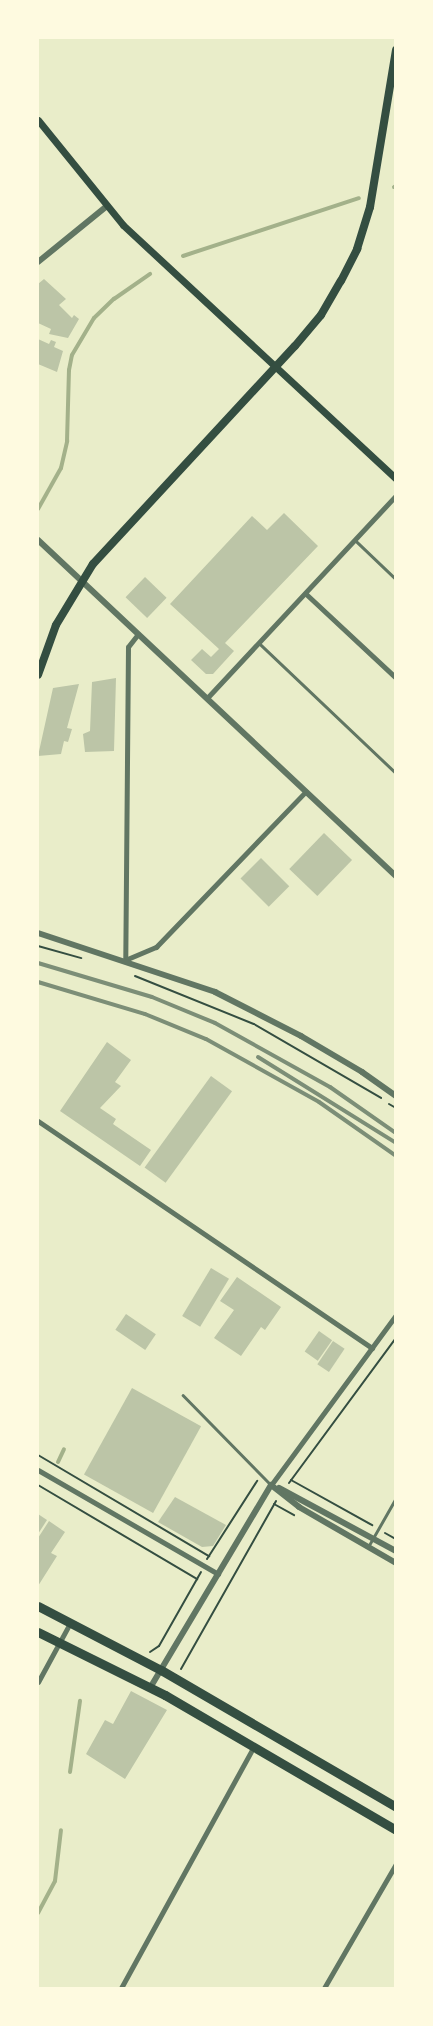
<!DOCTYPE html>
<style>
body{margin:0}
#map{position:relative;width:433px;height:2026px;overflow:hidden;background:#e9edc9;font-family:Arial,sans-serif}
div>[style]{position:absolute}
.stream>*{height:4px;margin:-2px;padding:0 2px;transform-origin:2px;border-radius:2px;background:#a3b18a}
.building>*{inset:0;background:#bcc5a7;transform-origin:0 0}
.path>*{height:2px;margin:-1px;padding:0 1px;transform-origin:1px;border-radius:1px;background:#344e41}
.service>*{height:2.5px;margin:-1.25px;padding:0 1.25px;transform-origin:1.25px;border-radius:1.25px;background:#617663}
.minor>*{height:5px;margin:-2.5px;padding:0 2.5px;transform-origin:2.5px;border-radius:2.5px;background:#617663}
.tertiary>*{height:6px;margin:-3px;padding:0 3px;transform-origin:3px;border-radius:3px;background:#617663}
.secondary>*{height:7px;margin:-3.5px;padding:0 3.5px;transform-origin:3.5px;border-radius:3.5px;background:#344e41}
.primary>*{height:8px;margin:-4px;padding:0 4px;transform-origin:4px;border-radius:4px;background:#344e41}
.trunk>*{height:9px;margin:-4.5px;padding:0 4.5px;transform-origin:4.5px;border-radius:4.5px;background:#344e41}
.rail>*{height:4px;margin:-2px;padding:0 2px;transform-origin:2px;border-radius:2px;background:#7c8e77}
span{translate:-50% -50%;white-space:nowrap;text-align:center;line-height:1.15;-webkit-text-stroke:4px #fefae0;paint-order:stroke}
.frame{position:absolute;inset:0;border:39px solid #fefae0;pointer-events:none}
</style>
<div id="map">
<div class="stream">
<div style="left:394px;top:187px;width:2px;rotate:-27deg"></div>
<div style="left:183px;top:256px;width:185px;rotate:-18.2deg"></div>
<div style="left:38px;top:509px;width:47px;rotate:-60.7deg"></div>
<div style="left:61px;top:468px;width:28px;rotate:-77deg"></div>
<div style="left:67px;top:441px;width:71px;rotate:-88.4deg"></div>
<div style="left:69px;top:370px;width:15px;rotate:-79deg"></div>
<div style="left:72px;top:355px;width:43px;rotate:-59.3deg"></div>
<div style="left:94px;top:318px;width:28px;rotate:-44deg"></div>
<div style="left:114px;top:299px;width:44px;rotate:-34.8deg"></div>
<div style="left:58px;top:1462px;width:14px;rotate:-65deg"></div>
<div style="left:70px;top:1772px;width:72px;rotate:-82deg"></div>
<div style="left:38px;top:1913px;width:36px;rotate:-62deg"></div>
<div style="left:55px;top:1881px;width:51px;rotate:-83.3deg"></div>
</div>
<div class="building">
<div style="clip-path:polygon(44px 279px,66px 299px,59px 305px,72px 318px,74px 315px,79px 319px,68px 338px,49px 334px,51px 329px,38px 323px,38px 284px)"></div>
<div style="clip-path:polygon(38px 339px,49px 344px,51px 340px,56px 342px,54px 347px,63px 351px,57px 372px,38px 364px)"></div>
<div style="clip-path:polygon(284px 513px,318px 546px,225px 643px,234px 651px,213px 674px,206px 674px,191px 660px,202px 649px,211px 657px,219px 649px,170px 604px,252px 516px,267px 530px)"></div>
<div style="left:145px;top:577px;width:30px;height:28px;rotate:44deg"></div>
<div style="clip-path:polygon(116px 678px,114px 751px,85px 752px,83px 734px,90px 731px,92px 682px)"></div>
<div style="clip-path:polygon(79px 684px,67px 728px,72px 729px,68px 742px,64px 741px,61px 754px,38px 756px,53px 688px)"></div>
<div style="left:324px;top:833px;width:39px;height:50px;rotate:44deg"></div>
<div style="left:261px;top:858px;width:40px;height:29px;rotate:45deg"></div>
<div style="clip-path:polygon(107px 1042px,131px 1060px,115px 1082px,121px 1086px,100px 1108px,116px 1119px,113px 1124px,151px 1150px,140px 1166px,60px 1111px)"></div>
<div style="left:211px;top:1076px;width:26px;height:113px;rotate:36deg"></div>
<div style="left:211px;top:1268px;width:21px;height:56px;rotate:31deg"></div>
<div style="clip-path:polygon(237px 1277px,281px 1307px,265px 1330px,261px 1327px,241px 1356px,214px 1338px,234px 1310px,220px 1301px)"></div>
<div style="left:126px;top:1314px;width:36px;height:19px;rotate:34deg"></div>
<div style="left:319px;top:1331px;width:16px;height:25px;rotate:35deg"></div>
<div style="left:333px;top:1341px;width:14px;height:28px;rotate:34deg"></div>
<div style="left:132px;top:1388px;width:79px;height:99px;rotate:29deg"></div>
<div style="clip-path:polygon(175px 1497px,226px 1525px,213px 1546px,202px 1547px,158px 1522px)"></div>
<div style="clip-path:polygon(38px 1514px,47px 1520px,38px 1534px)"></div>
<div style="clip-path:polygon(49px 1521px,65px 1532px,51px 1553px,57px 1556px,38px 1586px,38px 1538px)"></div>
<div style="clip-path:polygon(131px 1691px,167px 1710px,125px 1779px,86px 1754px,105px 1720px,113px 1724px)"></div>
</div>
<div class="path">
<div style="left:38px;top:946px;width:45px;rotate:15.6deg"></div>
<div style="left:135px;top:976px;width:128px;rotate:22deg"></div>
<div style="left:254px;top:1024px;width:147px;rotate:30.2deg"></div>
<div style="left:389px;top:1104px;width:8px;rotate:30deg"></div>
<div style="left:38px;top:1455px;width:199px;rotate:30.6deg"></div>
<div style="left:291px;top:1480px;width:93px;rotate:29.1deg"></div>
<div style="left:289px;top:1483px;width:180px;rotate:-53.6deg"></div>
<div style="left:38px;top:1485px;width:185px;rotate:30.6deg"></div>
<div style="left:274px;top:1504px;width:23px;rotate:29deg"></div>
<div style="left:385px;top:1533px;width:13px;rotate:29deg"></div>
<div style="left:207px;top:1559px;width:93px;rotate:-57.3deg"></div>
<div style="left:150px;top:1652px;width:11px;rotate:-34deg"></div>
<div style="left:159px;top:1646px;width:85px;rotate:-60.4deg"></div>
<div style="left:181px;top:1669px;width:193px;rotate:-60.5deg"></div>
</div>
<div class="service">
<div style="left:355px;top:540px;width:57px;rotate:43.6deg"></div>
<div style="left:259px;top:643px;width:189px;rotate:43.5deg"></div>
<div style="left:183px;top:1395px;width:126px;rotate:45.6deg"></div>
<div style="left:368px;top:1547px;width:56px;rotate:-60.3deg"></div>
</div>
<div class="minor">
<div style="left:306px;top:594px;width:123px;rotate:43deg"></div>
<div style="left:138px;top:634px;width:16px;rotate:128deg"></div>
<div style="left:128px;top:647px;width:313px;rotate:90.5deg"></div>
<div style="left:125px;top:960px;width:34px;rotate:-23deg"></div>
<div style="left:156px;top:947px;width:216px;rotate:-46.1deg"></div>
<div style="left:207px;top:698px;width:277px;rotate:-47deg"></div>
<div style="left:38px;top:1121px;width:404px;rotate:34.2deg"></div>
<div style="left:38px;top:1470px;width:208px;rotate:30deg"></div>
<div style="left:271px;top:1485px;width:211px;rotate:-53.7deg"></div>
<div style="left:38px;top:1682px;width:67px;rotate:-61.5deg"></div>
<div style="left:121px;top:1988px;width:274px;rotate:-61.2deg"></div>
<div style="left:324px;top:1988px;width:143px;rotate:-59.9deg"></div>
</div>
<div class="tertiary">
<div style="left:38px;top:262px;width:89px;rotate:-39.1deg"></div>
<div style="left:38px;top:540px;width:491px;rotate:43.2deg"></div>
<div style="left:38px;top:933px;width:187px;rotate:18.4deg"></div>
<div style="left:215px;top:992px;width:97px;rotate:27.1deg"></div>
<div style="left:301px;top:1036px;width:71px;rotate:30.5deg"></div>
<div style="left:362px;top:1072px;width:42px;rotate:35.2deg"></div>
<div style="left:271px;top:1485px;width:36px;rotate:38deg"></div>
<div style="left:299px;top:1507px;width:112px;rotate:30deg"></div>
<div style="left:279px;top:1488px;width:133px;rotate:28.3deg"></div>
<div style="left:150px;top:1688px;width:236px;rotate:-59.2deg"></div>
</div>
<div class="secondary">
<div style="left:38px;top:120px;width:135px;rotate:51deg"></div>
<div style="left:123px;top:225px;width:373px;rotate:42.9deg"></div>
</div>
<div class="primary">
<div style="left:38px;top:675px;width:53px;rotate:-70.2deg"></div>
<div style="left:56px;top:625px;width:71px;rotate:-58.8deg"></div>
<div style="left:93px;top:564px;width:297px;rotate:-47.2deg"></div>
<div style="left:295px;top:346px;width:40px;rotate:-50deg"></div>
<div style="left:321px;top:315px;width:39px;rotate:-60deg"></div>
<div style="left:341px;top:281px;width:36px;rotate:-63deg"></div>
<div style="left:357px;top:249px;width:44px;rotate:-72.8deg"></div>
<div style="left:370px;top:207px;width:159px;rotate:-80.6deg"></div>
</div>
<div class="trunk">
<div style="left:38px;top:1606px;width:139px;rotate:27.5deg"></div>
<div style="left:161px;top:1670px;width:272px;rotate:30.2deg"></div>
<div style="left:38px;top:1632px;width:142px;rotate:26.4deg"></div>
<div style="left:165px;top:1695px;width:268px;rotate:30.3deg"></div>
</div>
<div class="rail">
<div style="left:38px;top:963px;width:119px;rotate:16.6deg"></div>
<div style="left:152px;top:997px;width:68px;rotate:22.4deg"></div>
<div style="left:215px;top:1023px;width:132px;rotate:29.1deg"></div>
<div style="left:330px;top:1087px;width:80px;rotate:34.9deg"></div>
<div style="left:38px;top:982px;width:112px;rotate:16.7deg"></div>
<div style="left:145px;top:1014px;width:66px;rotate:22.3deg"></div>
<div style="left:206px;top:1039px;width:129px;rotate:29.1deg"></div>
<div style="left:319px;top:1102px;width:94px;rotate:35deg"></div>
<div style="left:258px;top:1057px;width:163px;rotate:31.9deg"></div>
</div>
<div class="frame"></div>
</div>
